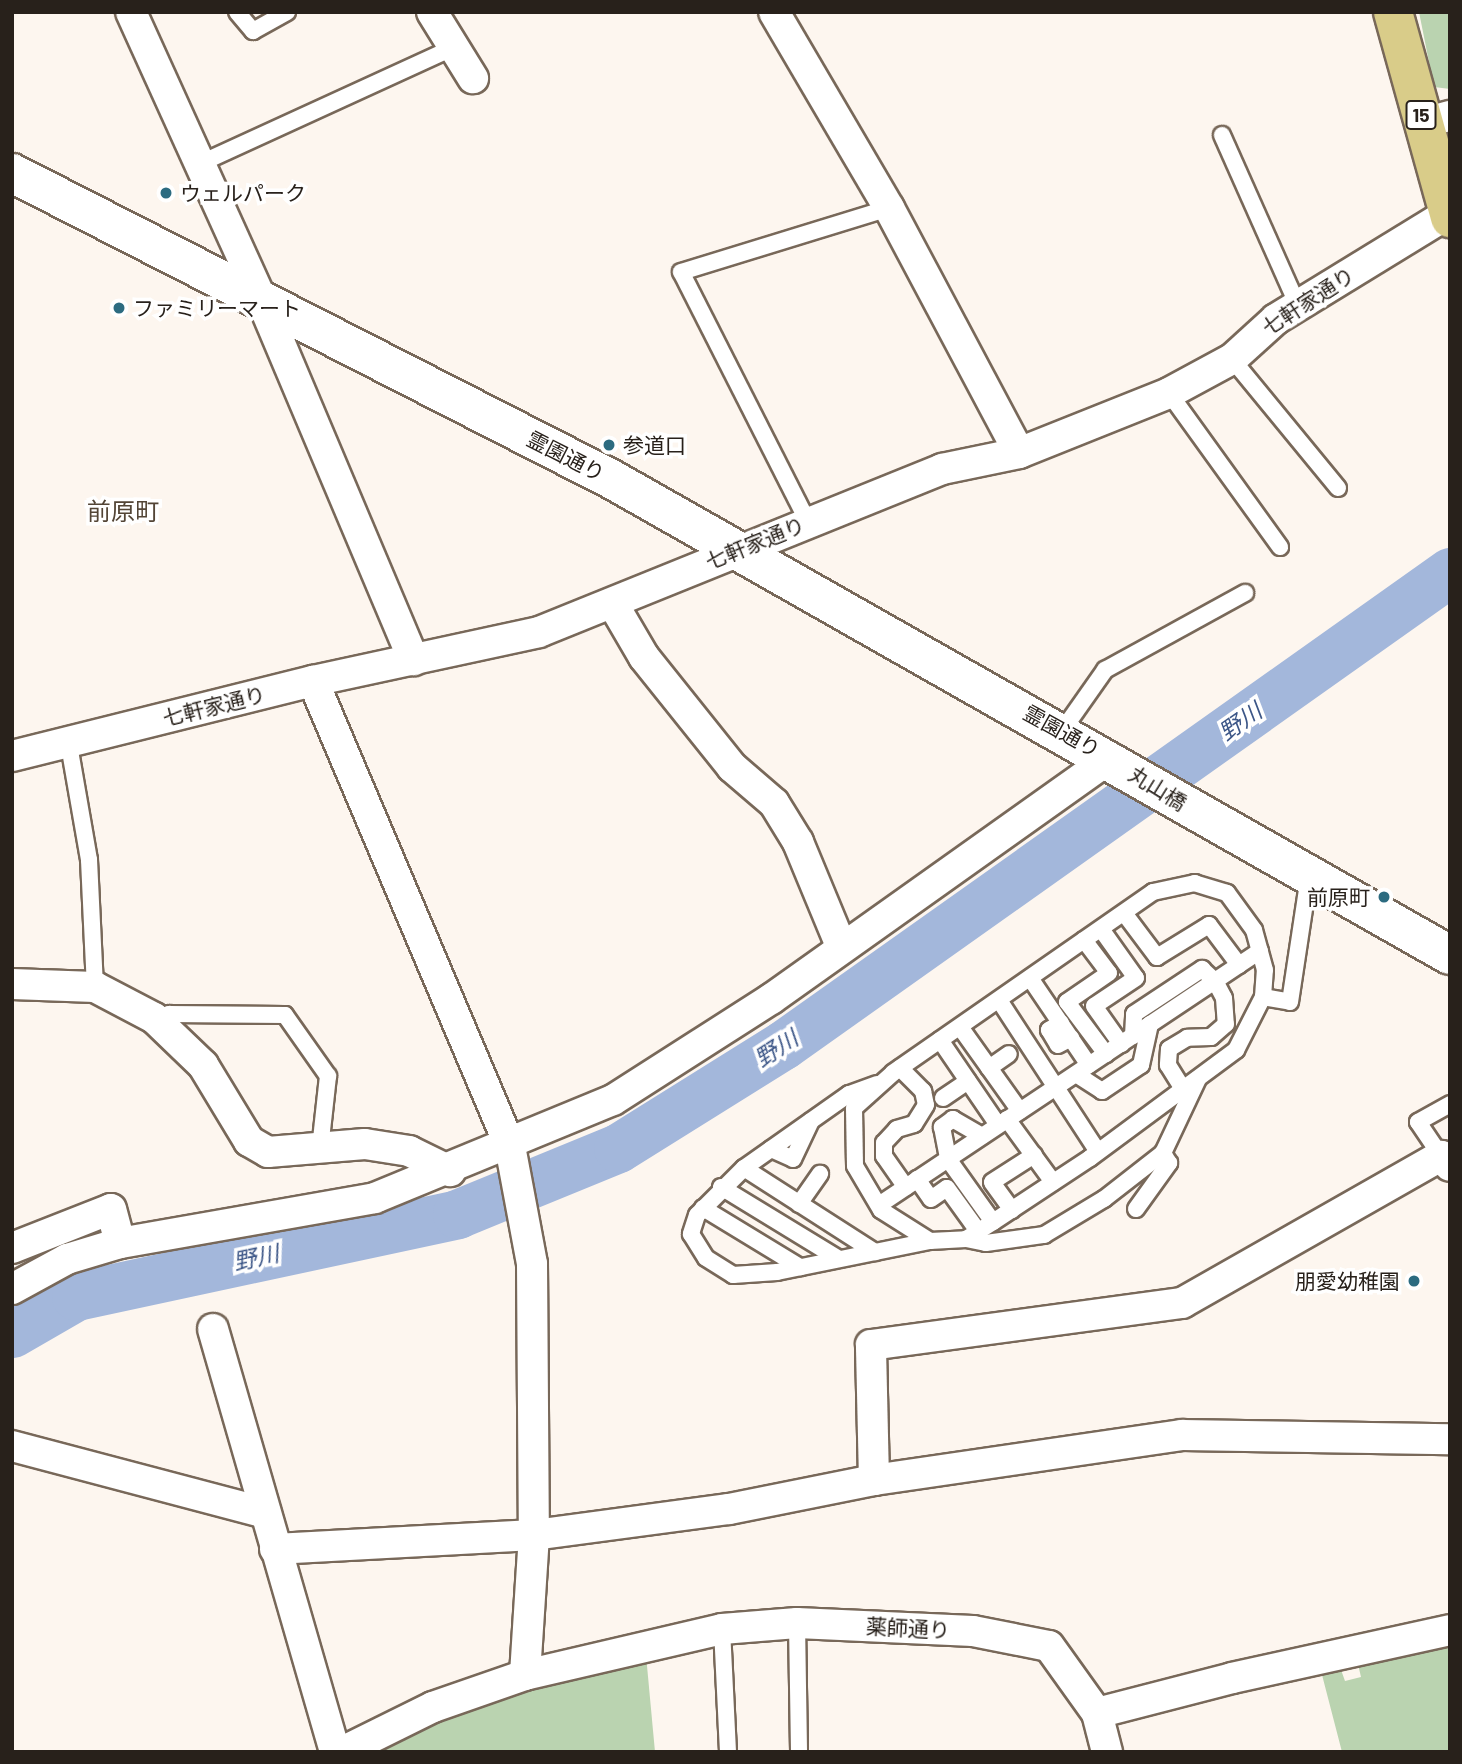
<!DOCTYPE html>
<meta charset="utf-8">
<style>
body{margin:0}
#map{position:relative;width:1462px;height:1764px;overflow:hidden;background:#fdf6ef;font-family:Barlow,"Noto Sans JP",sans-serif}
div>[style]{position:absolute}
.green>*{inset:0;background:#bad3b0}
.river>*{height:49px;margin:-24.5px;padding:0 24.5px;transform-origin:24.5px;border-radius:24.5px;background:#a3b7db}
.roads{filter:drop-shadow(2px 0 #786859) drop-shadow(-2px 0 #786859) drop-shadow(0 2px #786859) drop-shadow(0 -2px #786859)}
.lane>*{height:16px;margin:-8px;padding:0 8px;transform-origin:8px;border-radius:8px;background:#fff}
.street>*{height:30px;margin:-15px;padding:0 15px;transform-origin:15px;border-radius:15px;background:#fff}
.secondary>*{height:38px;margin:-19px;padding:0 19px;transform-origin:19px;border-radius:19px;background:#fff}
.primary>*{height:38px;margin:-19px;padding:0 19px;transform-origin:19px;border-radius:19px;background:#d9cc89}
.dots>*{width:19px;height:19px;translate:-50% -50%;box-sizing:border-box;border:4px solid #fff;border-radius:50%}
span{translate:-50% -50%;white-space:nowrap;text-align:center;line-height:1.15;-webkit-text-stroke:7px #fff;paint-order:stroke}
.shield-label span{padding:2px 5px;background:#fff;border:2px solid;border-radius:5px;-webkit-text-stroke-width:0}
.shield-label{font-size:19px;color:#28211b;font-weight:700}
.poi-label{font-size:21px;color:#28211b}
.left{translate:0 -50%;text-align:left}
.right{translate:-100% -50%;text-align:right}
.street-label{font-size:21px;color:#28211b}
.water-label{font-size:23px;color:#3c5687;font-style:italic}
.quarter-label{font-size:24px;color:#534536}
.frame{position:absolute;inset:0;border:14px solid #28211b;pointer-events:none}
</style>
<div id="map">
<div class="green">
<div style="clip-path:polygon(1419px 12px,1450px 12px,1450px 89px,1434px 87px)"></div>
<div style="clip-path:polygon(1450px 1639px,1450px 1752px,1342px 1752px,1321px 1671px,1340px 1667px,1345px 1681px,1361px 1677px,1357px 1660px)"></div>
<div style="clip-path:polygon(646px 1655px,655px 1752px,357px 1752px,436px 1714px)"></div>
</div>
<div class="river">
<div style="left:12px;top:1333px;width:74px;rotate:-30deg"></div>
<div style="left:76px;top:1296px;width:390px;rotate:-12.1deg"></div>
<div style="left:457px;top:1214px;width:174px;rotate:-22.3deg"></div>
<div style="left:618px;top:1148px;width:195px;rotate:-32deg"></div>
<div style="left:783px;top:1045px;width:818px;rotate:-35.34deg"></div>
</div>
<div class="roads">
<div class="lane">
<div style="left:237px;top:12px;width:25px;rotate:50deg"></div>
<div style="left:253px;top:31px;width:39px;rotate:-29deg"></div>
<div style="left:1222px;top:135px;width:187px;rotate:66deg"></div>
<div style="left:199px;top:164px;width:281px;rotate:-24.6deg"></div>
<div style="left:1232px;top:359px;width:167px;rotate:50.6deg"></div>
<div style="left:1169px;top:393px;width:190px;rotate:54.2deg"></div>
<div style="left:808px;top:522px;width:280px;rotate:-116.9deg"></div>
<div style="left:681px;top:272px;width:218px;rotate:-17.1deg"></div>
<div style="left:1062px;top:731px;width:75px;rotate:-54.8deg"></div>
<div style="left:1105px;top:670px;width:160px;rotate:-28.8deg"></div>
<div style="left:69px;top:745px;width:117px;rotate:80.1deg"></div>
<div style="left:89px;top:860px;width:127px;rotate:87.3deg"></div>
<div style="left:1124px;top:913px;width:55px;rotate:53.1deg"></div>
<div style="left:1157px;top:957px;width:61px;rotate:-31.6deg"></div>
<div style="left:1209px;top:925px;width:50px;rotate:53.1deg"></div>
<div style="left:1101px;top:929px;width:60px;rotate:54.5deg"></div>
<div style="left:1136px;top:978px;width:50px;rotate:146.3deg"></div>
<div style="left:1094px;top:1006px;width:47px;rotate:54.6deg"></div>
<div style="left:1084px;top:940px;width:41px;rotate:52.9deg"></div>
<div style="left:1109px;top:973px;width:51px;rotate:145.4deg"></div>
<div style="left:1067px;top:1002px;width:65px;rotate:53.1deg"></div>
<div style="left:1030px;top:978px;width:105px;rotate:55.9deg"></div>
<div style="left:1263px;top:997px;width:27px;rotate:-86deg"></div>
<div style="left:1265px;top:970px;width:41px;rotate:-105.4deg"></div>
<div style="left:1254px;top:930px;width:46px;rotate:-126.1deg"></div>
<div style="left:1227px;top:893px;width:34px;rotate:-163deg"></div>
<div style="left:1195px;top:883px;width:43px;rotate:167.9deg"></div>
<div style="left:1153px;top:892px;width:317px;rotate:145.2deg"></div>
<div style="left:893px;top:1073px;width:52px;rotate:138.1deg"></div>
<div style="left:854px;top:1108px;width:58px;rotate:89deg"></div>
<div style="left:855px;top:1166px;width:51px;rotate:59.4deg"></div>
<div style="left:881px;top:1210px;width:58px;rotate:32.3deg"></div>
<div style="left:930px;top:1241px;width:36px;rotate:-3deg"></div>
<div style="left:966px;top:1239px;width:32px;rotate:-32deg"></div>
<div style="left:993px;top:1222px;width:116px;rotate:-33.4deg"></div>
<div style="left:1090px;top:1158px;width:182px;rotate:-36.5deg"></div>
<div style="left:1236px;top:1050px;width:59px;rotate:-63deg"></div>
<div style="left:1263px;top:997px;width:27px;rotate:10deg"></div>
<div style="left:1290px;top:1002px;width:127px;rotate:-81.4deg"></div>
<div style="left:999px;top:1000px;width:181px;rotate:56.9deg"></div>
<div style="left:154px;top:1018px;width:16px;rotate:-15deg"></div>
<div style="left:169px;top:1014px;width:116px;rotate:0.5deg"></div>
<div style="left:285px;top:1015px;width:75px;rotate:54.8deg"></div>
<div style="left:328px;top:1076px;width:73px;rotate:96.3deg"></div>
<div style="left:1061px;top:1023px;width:14px;rotate:150deg"></div>
<div style="left:1049px;top:1030px;width:17px;rotate:59deg"></div>
<div style="left:1058px;top:1045px;width:15px;rotate:-28deg"></div>
<div style="left:960px;top:1027px;width:103px;rotate:54.5deg"></div>
<div style="left:1133px;top:1036px;width:22px;rotate:-87deg"></div>
<div style="left:1134px;top:1014px;width:82px;rotate:-33.5deg"></div>
<div style="left:1202px;top:969px;width:18px;rotate:43deg"></div>
<div style="left:1215px;top:981px;width:19px;rotate:62deg"></div>
<div style="left:1224px;top:998px;width:26px;rotate:86deg"></div>
<div style="left:1226px;top:1024px;width:20px;rotate:139deg"></div>
<div style="left:1211px;top:1037px;width:24px;rotate:178deg"></div>
<div style="left:1187px;top:1038px;width:21px;rotate:149deg"></div>
<div style="left:1169px;top:1049px;width:16px;rotate:94deg"></div>
<div style="left:1168px;top:1065px;width:28px;rotate:58deg"></div>
<div style="left:940px;top:1040px;width:103px;rotate:55.7deg"></div>
<div style="left:900px;top:1068px;width:33px;rotate:45deg"></div>
<div style="left:923px;top:1091px;width:14px;rotate:78deg"></div>
<div style="left:926px;top:1105px;width:22px;rotate:122deg"></div>
<div style="left:914px;top:1124px;width:18px;rotate:164deg"></div>
<div style="left:897px;top:1129px;width:19px;rotate:133deg"></div>
<div style="left:884px;top:1143px;width:13px;rotate:90deg"></div>
<div style="left:884px;top:1156px;width:38px;rotate:55deg"></div>
<div style="left:989px;top:1068px;width:24px;rotate:-35deg"></div>
<div style="left:1076px;top:1074px;width:31px;rotate:33deg"></div>
<div style="left:1102px;top:1091px;width:47px;rotate:-33.7deg"></div>
<div style="left:1141px;top:1065px;width:42px;rotate:-77.6deg"></div>
<div style="left:877px;top:1084px;width:30px;rotate:160deg"></div>
<div style="left:849px;top:1094px;width:128px;rotate:144.8deg"></div>
<div style="left:744px;top:1168px;width:66px;rotate:135deg"></div>
<div style="left:697px;top:1215px;width:20px;rotate:108deg"></div>
<div style="left:691px;top:1234px;width:28px;rotate:58deg"></div>
<div style="left:706px;top:1258px;width:32px;rotate:32deg"></div>
<div style="left:733px;top:1275px;width:44px;rotate:-3.9deg"></div>
<div style="left:777px;top:1272px;width:156px;rotate:-11.5deg"></div>
<div style="left:943px;top:1098px;width:30px;rotate:-34deg"></div>
<div style="left:1007px;top:1119px;width:78px;rotate:53.9deg"></div>
<div style="left:982px;top:1136px;width:34px;rotate:-150deg"></div>
<div style="left:953px;top:1119px;width:14px;rotate:144deg"></div>
<div style="left:942px;top:1127px;width:33px;rotate:79deg"></div>
<div style="left:948px;top:1159px;width:77px;rotate:54.5deg"></div>
<div style="left:771px;top:1149px;width:24px;rotate:24deg"></div>
<div style="left:793px;top:1159px;width:42px;rotate:-64.7deg"></div>
<div style="left:1441px;top:1156px;width:41px;rotate:-124.1deg"></div>
<div style="left:1418px;top:1122px;width:37px;rotate:-29deg"></div>
<div style="left:744px;top:1168px;width:156px;rotate:32.7deg"></div>
<div style="left:917px;top:1179px;width:24px;rotate:55deg"></div>
<div style="left:931px;top:1199px;width:19px;rotate:-35deg"></div>
<div style="left:947px;top:1188px;width:53px;rotate:54.2deg"></div>
<div style="left:721px;top:1187px;width:138px;rotate:31.4deg"></div>
<div style="left:799px;top:1204px;width:37px;rotate:-55deg"></div>
<div style="left:879px;top:1205px;width:458px;rotate:-33.7deg"></div>
<div style="left:703px;top:1208px;width:114px;rotate:31.3deg"></div>
<div style="left:1136px;top:1209px;width:57px;rotate:-54.3deg"></div>
<div style="left:1169px;top:1163px;width:12px;rotate:-121deg"></div>
<div style="left:1012px;top:1210px;width:34px;rotate:-126deg"></div>
<div style="left:992px;top:1182px;width:50px;rotate:-32.7deg"></div>
<div style="left:966px;top:1239px;width:20px;rotate:11deg"></div>
<div style="left:986px;top:1243px;width:59px;rotate:-7.9deg"></div>
<div style="left:1044px;top:1235px;width:70px;rotate:-31deg"></div>
<div style="left:1104px;top:1199px;width:75px;rotate:-37.9deg"></div>
<div style="left:1163px;top:1153px;width:82px;rotate:-64.7deg"></div>
<div style="left:797px;top:1623px;width:129px;rotate:89.1deg"></div>
<div style="left:722px;top:1629px;width:123px;rotate:87.2deg"></div>
</div>
<div class="street">
<div style="left:131px;top:12px;width:317px;rotate:65.6deg"></div>
<div style="left:262px;top:301px;width:390px;rotate:67.1deg"></div>
<div style="left:432px;top:12px;width:78px;rotate:58.2deg"></div>
<div style="left:774px;top:12px;width:227px;rotate:59.6deg"></div>
<div style="left:889px;top:208px;width:277px;rotate:62deg"></div>
<div style="left:1423px;top:123px;width:28px;rotate:-15deg"></div>
<div style="left:613px;top:604px;width:61px;rotate:59.7deg"></div>
<div style="left:644px;top:657px;width:141px;rotate:51.3deg"></div>
<div style="left:732px;top:767px;width:55px;rotate:40.6deg"></div>
<div style="left:774px;top:803px;width:46px;rotate:58.4deg"></div>
<div style="left:798px;top:842px;width:113px;rotate:67.5deg"></div>
<div style="left:313px;top:681px;width:505px;rotate:67.04deg"></div>
<div style="left:510px;top:1146px;width:120px;rotate:79.4deg"></div>
<div style="left:532px;top:1264px;width:271px;rotate:89.6deg"></div>
<div style="left:534px;top:1535px;width:140px;rotate:93.7deg"></div>
<div style="left:12px;top:756px;width:310px;rotate:-14deg"></div>
<div style="left:313px;top:681px;width:231px;rotate:-12.2deg"></div>
<div style="left:539px;top:632px;width:435px;rotate:-22deg"></div>
<div style="left:942px;top:469px;width:79px;rotate:-11.7deg"></div>
<div style="left:1019px;top:453px;width:162px;rotate:-21.8deg"></div>
<div style="left:1169px;top:393px;width:72px;rotate:-28.4deg"></div>
<div style="left:1232px;top:359px;width:59px;rotate:-42.3deg"></div>
<div style="left:1276px;top:319px;width:203px;rotate:-31.5deg"></div>
<div style="left:12px;top:984px;width:83px;rotate:2.1deg"></div>
<div style="left:95px;top:987px;width:67px;rotate:27.7deg"></div>
<div style="left:154px;top:1018px;width:68px;rotate:43.8deg"></div>
<div style="left:203px;top:1065px;width:89px;rotate:58.8deg"></div>
<div style="left:249px;top:1141px;width:22px;rotate:30deg"></div>
<div style="left:268px;top:1152px;width:97px;rotate:-4.7deg"></div>
<div style="left:365px;top:1144px;width:45px;rotate:9deg"></div>
<div style="left:409px;top:1151px;width:46px;rotate:26deg"></div>
<div style="left:12px;top:1248px;width:106px;rotate:-21.5deg"></div>
<div style="left:111px;top:1209px;width:35px;rotate:75deg"></div>
<div style="left:12px;top:1289px;width:63px;rotate:-28.6deg"></div>
<div style="left:67px;top:1259px;width:55px;rotate:-16.8deg"></div>
<div style="left:120px;top:1243px;width:259px;rotate:-10deg"></div>
<div style="left:375px;top:1198px;width:257px;rotate:-22.4deg"></div>
<div style="left:613px;top:1100px;width:188px;rotate:-32.6deg"></div>
<div style="left:771px;top:999px;width:416px;rotate:-35.4deg"></div>
<div style="left:213px;top:1329px;width:440px;rotate:73.9deg"></div>
<div style="left:12px;top:1446px;width:262px;rotate:14.8deg"></div>
<div style="left:874px;top:1480px;width:135px;rotate:-91.3deg"></div>
<div style="left:871px;top:1345px;width:314px;rotate:-7.7deg"></div>
<div style="left:1182px;top:1303px;width:298px;rotate:-29.6deg"></div>
<div style="left:1441px;top:1156px;width:13px;rotate:48deg"></div>
<div style="left:275px;top:1549px;width:259px;rotate:-3.1deg"></div>
<div style="left:534px;top:1535px;width:197px;rotate:-7.6deg"></div>
<div style="left:729px;top:1509px;width:148px;rotate:-11.3deg"></div>
<div style="left:874px;top:1480px;width:311px;rotate:-8.3deg"></div>
<div style="left:1182px;top:1435px;width:268px;rotate:0.9deg"></div>
<div style="left:1097px;top:1713px;width:40px;rotate:75.6deg"></div>
<div style="left:342px;top:1752px;width:102px;rotate:-26.3deg"></div>
<div style="left:433px;top:1707px;width:97px;rotate:-19.2deg"></div>
<div style="left:525px;top:1675px;width:202px;rotate:-13.1deg"></div>
<div style="left:722px;top:1629px;width:75px;rotate:-4.6deg"></div>
<div style="left:797px;top:1623px;width:176px;rotate:2.6deg"></div>
<div style="left:973px;top:1631px;width:77px;rotate:11.2deg"></div>
<div style="left:1049px;top:1646px;width:82px;rotate:54.4deg"></div>
<div style="left:1097px;top:1713px;width:139px;rotate:-14.5deg"></div>
<div style="left:1232px;top:1678px;width:223px;rotate:-12.4deg"></div>
</div>
<div class="secondary">
<div style="left:12px;top:173px;width:675px;rotate:27.06deg"></div>
<div style="left:613px;top:480px;width:962px;rotate:29.58deg"></div>
</div>
<div class="primary">
<div style="left:1393px;top:12px;width:214px;rotate:74.5deg"></div>
</div>
</div>
<div class="dots">
<div style="left:166px;top:193px;background:#2c6b80"></div>
<div style="left:119px;top:308px;background:#2c6b80"></div>
<div style="left:609px;top:445px;background:#2c6b80"></div>
<div style="left:1384px;top:897px;background:#2c6b80"></div>
<div style="left:1414px;top:1281px;background:#2c6b80"></div>
</div>
<div class="shield-label">
<span style="left:1421px;top:115px">15</span>
</div>
<div class="poi-label">
<span class="left" style="left:180px;top:193px">ウェルパーク</span>
<span class="left" style="left:133px;top:308px">ファミリーマート</span>
<span class="left" style="left:623px;top:445px">参道口</span>
<span class="right" style="left:1370px;top:897px">前原町</span>
<span class="right" style="left:1400px;top:1281px">朋愛幼稚園</span>
</div>
<div class="street-label">
<span style="left:1308px;top:301px;rotate:-33deg">七軒家通り</span>
<span style="left:566px;top:456px;rotate:27deg">霊園通り</span>
<span style="left:755px;top:543px;rotate:-22deg">七軒家通り</span>
<span style="left:214px;top:706px;rotate:-14deg">七軒家通り</span>
<span style="left:1062px;top:731px;rotate:29deg">霊園通り</span>
<span style="left:1158px;top:788px;rotate:32deg">丸山橋</span>
<span style="left:908px;top:1628px;rotate:3deg">薬師通り</span>
</div>
<div class="water-label">
<span style="left:1240px;top:721px;rotate:-35deg">野川</span>
<span style="left:776px;top:1048px;rotate:-33deg">野川</span>
<span style="left:256px;top:1257px;rotate:-12deg">野川</span>
</div>
<div class="quarter-label">
<span style="left:123px;top:511px">前原町</span>
</div>
<div class="frame"></div>
</div>
